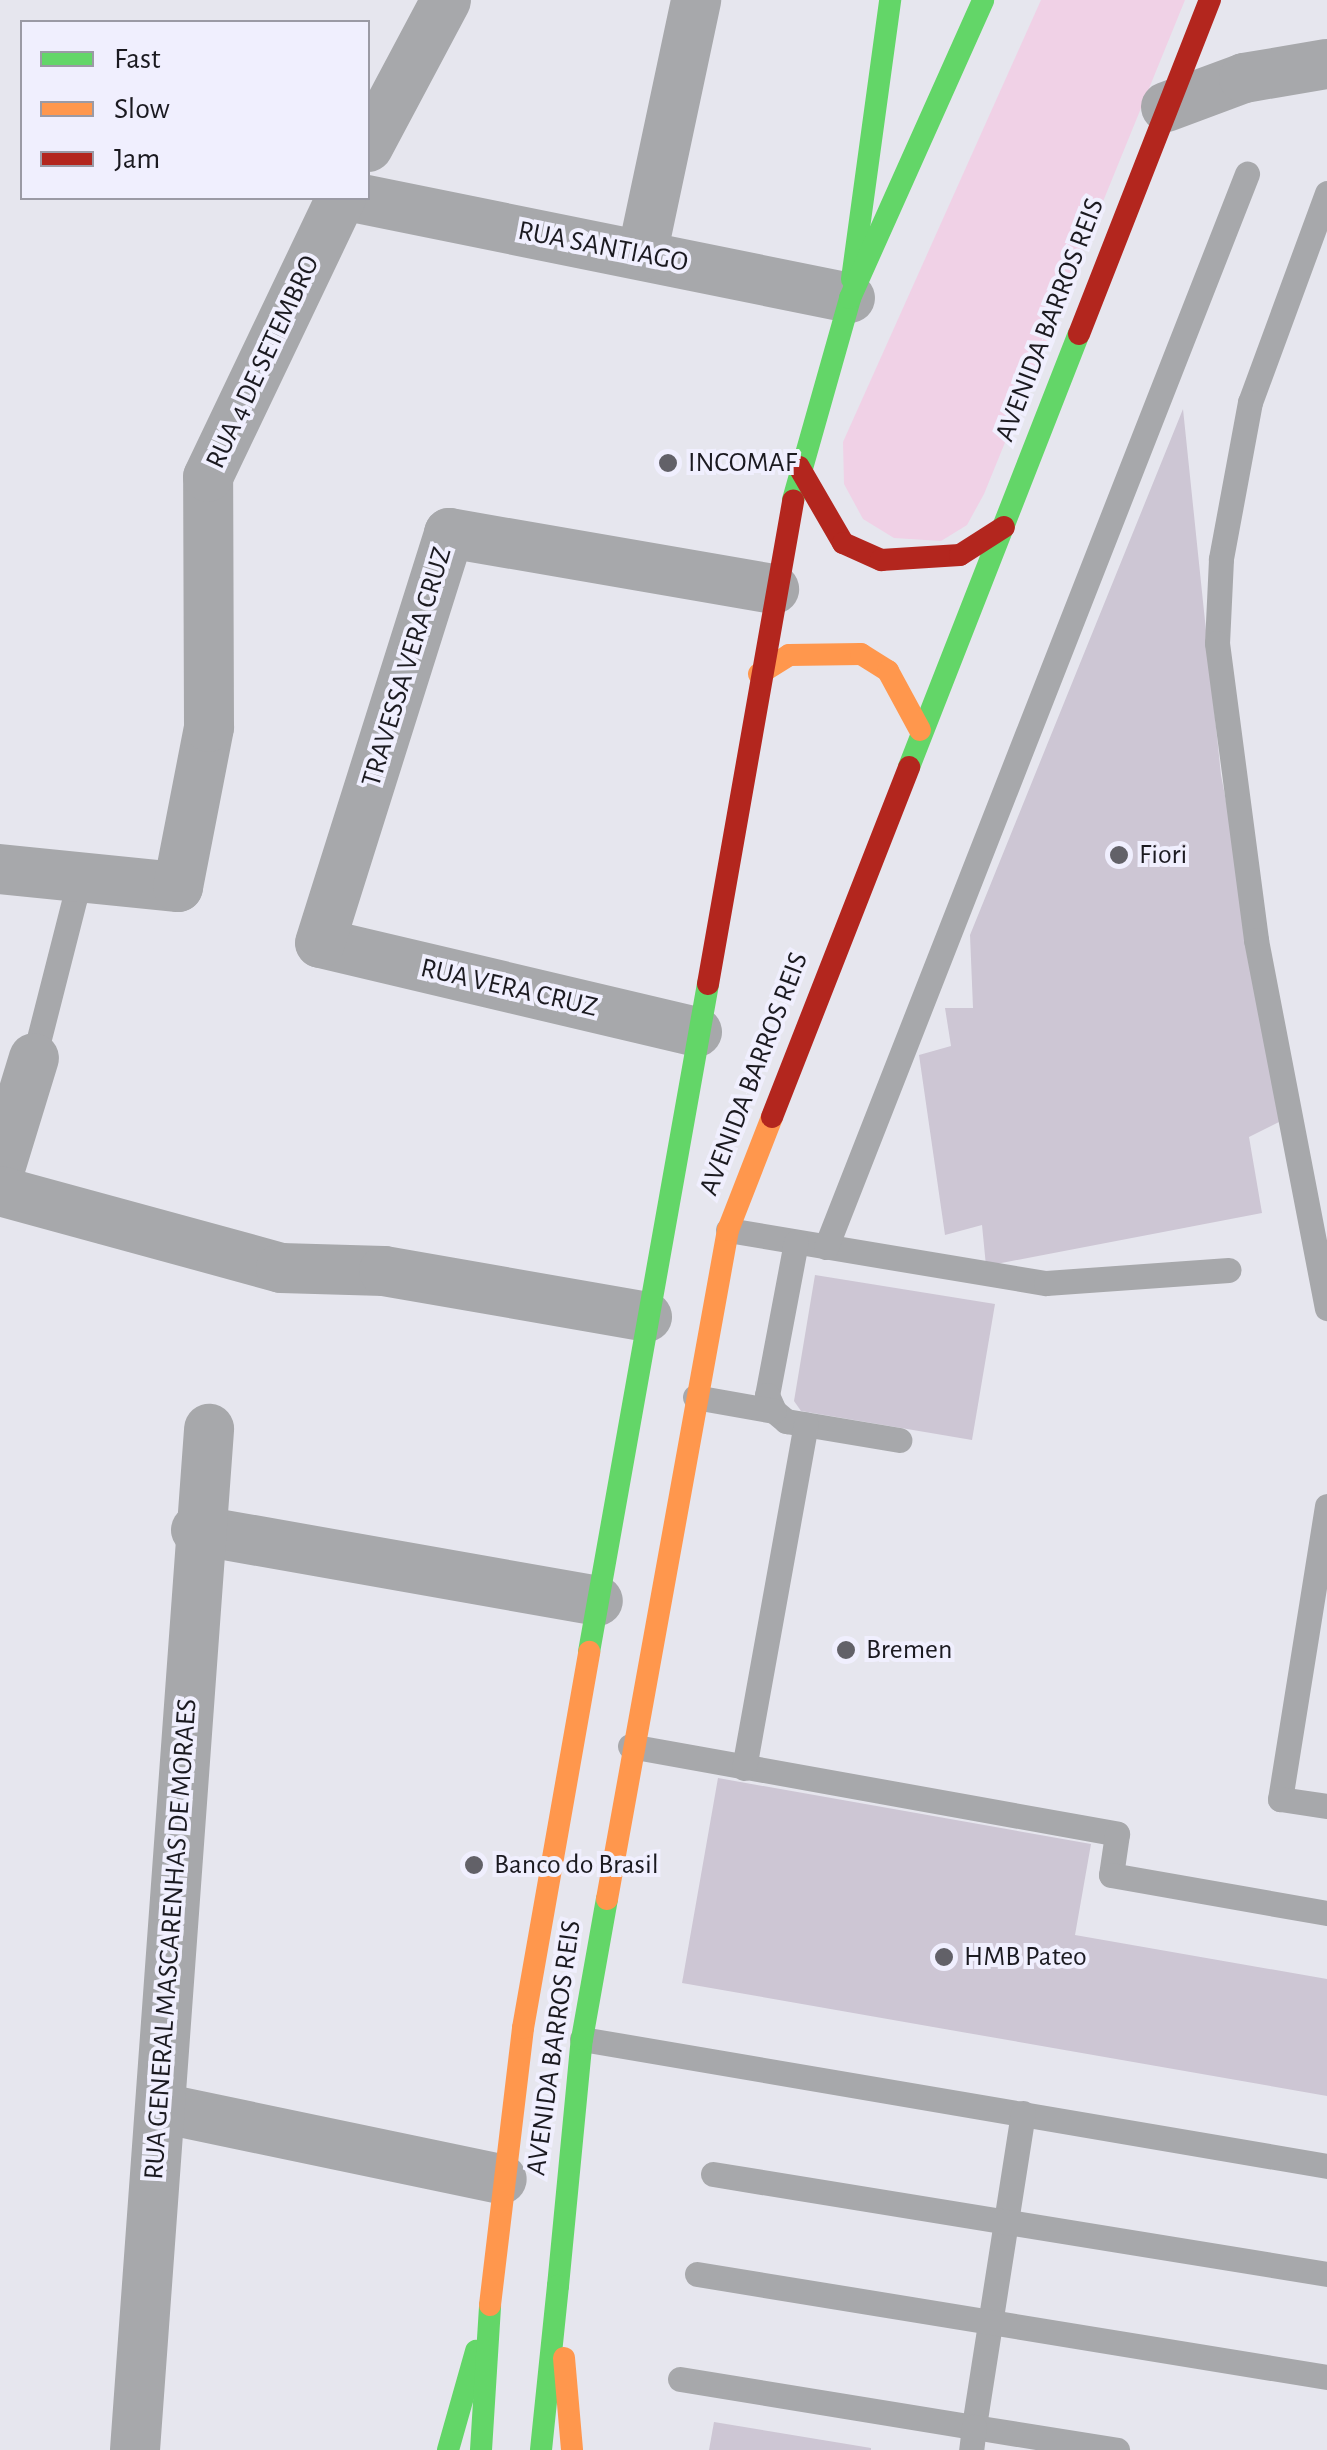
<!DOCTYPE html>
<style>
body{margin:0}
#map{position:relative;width:1327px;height:2450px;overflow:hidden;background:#e6e6ee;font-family:"Alegreya Sans",sans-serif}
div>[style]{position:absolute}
.green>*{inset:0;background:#f0d1e6}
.building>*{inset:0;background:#cdc6d4}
.lane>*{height:25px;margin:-12.5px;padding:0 12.5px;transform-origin:12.5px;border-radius:12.5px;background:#a7a8ab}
.street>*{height:50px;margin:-25px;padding:0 25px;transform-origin:25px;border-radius:25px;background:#a7a8ab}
.fast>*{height:22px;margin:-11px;padding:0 11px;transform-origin:11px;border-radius:11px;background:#63d668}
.slow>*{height:22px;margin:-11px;padding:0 11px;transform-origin:11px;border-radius:11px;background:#ff974d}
.jam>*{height:22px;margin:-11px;padding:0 11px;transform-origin:11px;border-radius:11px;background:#b3261e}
.dots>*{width:28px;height:28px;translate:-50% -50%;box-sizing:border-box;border:5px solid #f0effe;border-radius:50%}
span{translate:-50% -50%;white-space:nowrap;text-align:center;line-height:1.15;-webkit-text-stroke:8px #f0effe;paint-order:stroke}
.street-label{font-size:28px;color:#1b1a20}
.poi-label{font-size:28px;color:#1b1a20}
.left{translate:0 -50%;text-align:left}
.legend{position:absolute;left:20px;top:20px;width:350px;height:180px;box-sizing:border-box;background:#f0effe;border:2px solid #9b9aa5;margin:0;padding:12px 18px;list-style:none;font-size:30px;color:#1b1a20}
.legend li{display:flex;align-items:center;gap:20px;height:50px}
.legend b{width:50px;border:2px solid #9b9aa5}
</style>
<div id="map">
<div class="green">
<div style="clip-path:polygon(1041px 0,1185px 0,984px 494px,967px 525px,941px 541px,894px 538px,863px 519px,844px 484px,843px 442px)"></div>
</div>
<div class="building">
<div style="clip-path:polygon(1183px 409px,1221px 775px,1287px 1118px,1249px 1137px,1262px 1213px,986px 1266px,982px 1225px,945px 1235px,919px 1055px,951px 1046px,945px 1008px,973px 1008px,970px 935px)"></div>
<div style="clip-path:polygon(815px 1275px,995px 1304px,972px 1440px,801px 1411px,794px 1401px)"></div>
<div style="clip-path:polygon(718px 1778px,1091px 1844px,1075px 1935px,1327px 1979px,1327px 2096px,682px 1983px)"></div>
<div style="clip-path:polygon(714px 2422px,871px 2448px,871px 2450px,709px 2450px)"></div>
</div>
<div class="lane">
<div style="left:1327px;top:193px;width:223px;rotate:110.2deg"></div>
<div style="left:1250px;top:402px;width:160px;rotate:100.5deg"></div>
<div style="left:1221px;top:559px;width:84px;rotate:92.7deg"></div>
<div style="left:1217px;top:643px;width:300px;rotate:82.5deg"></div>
<div style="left:1256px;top:940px;width:375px;rotate:79.1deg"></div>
<div style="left:34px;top:1058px;width:186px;rotate:-75.7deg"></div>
<div style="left:728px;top:1230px;width:322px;rotate:9.5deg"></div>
<div style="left:1046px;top:1283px;width:183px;rotate:-4.1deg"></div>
<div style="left:796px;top:1242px;width:156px;rotate:100.7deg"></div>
<div style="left:767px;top:1395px;width:17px;rotate:66deg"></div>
<div style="left:774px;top:1411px;width:16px;rotate:40deg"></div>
<div style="left:786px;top:1421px;width:115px;rotate:9.5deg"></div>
<div style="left:826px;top:1247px;width:1153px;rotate:-68.58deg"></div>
<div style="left:695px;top:1397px;width:80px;rotate:10deg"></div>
<div style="left:1327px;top:1506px;width:297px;rotate:99.1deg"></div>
<div style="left:1280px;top:1799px;width:48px;rotate:8.5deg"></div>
<div style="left:630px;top:1746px;width:495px;rotate:10.2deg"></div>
<div style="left:1117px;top:1834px;width:41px;rotate:98.3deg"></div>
<div style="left:1111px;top:1875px;width:219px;rotate:10deg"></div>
<div style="left:744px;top:1768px;width:349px;rotate:-79.8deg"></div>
<div style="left:582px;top:2039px;width:756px;rotate:9.67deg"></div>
<div style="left:1023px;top:2113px;width:318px;rotate:98.9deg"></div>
<div style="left:974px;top:2427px;width:145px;rotate:9.1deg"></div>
<div style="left:713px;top:2174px;width:622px;rotate:9.25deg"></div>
<div style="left:697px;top:2274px;width:638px;rotate:9.29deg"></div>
<div style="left:680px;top:2379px;width:298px;rotate:9.3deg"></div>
<div style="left:974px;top:2427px;width:23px;rotate:97deg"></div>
</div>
<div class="street">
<div style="left:1166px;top:107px;width:83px;rotate:-20.4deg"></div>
<div style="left:1244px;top:78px;width:84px;rotate:-9.6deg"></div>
<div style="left:368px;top:147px;width:166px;rotate:-62deg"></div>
<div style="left:357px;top:198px;width:503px;rotate:11.47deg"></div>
<div style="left:642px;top:255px;width:261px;rotate:-78deg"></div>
<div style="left:0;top:869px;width:179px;rotate:5.8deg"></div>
<div style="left:178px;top:887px;width:163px;rotate:-79deg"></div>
<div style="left:209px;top:727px;width:250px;rotate:-90.2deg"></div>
<div style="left:208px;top:477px;width:309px;rotate:-64.5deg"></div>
<div style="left:697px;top:1032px;width:387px;rotate:-166.7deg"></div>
<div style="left:320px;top:943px;width:430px;rotate:-72.5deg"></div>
<div style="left:449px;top:533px;width:330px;rotate:9.8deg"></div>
<div style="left:0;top:1169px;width:116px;rotate:-73deg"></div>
<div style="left:0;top:1191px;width:291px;rotate:15.3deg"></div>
<div style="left:281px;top:1268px;width:103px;rotate:1.7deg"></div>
<div style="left:384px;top:1271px;width:267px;rotate:9.9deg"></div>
<div style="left:196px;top:1530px;width:408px;rotate:10deg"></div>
<div style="left:161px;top:2108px;width:348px;rotate:11.8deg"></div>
<div style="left:135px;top:2450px;width:1024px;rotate:-85.85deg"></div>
</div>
<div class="fast">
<div style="left:852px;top:279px;width:282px;rotate:-82.2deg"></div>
<div style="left:793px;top:500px;width:210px;rotate:-74.2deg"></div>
<div style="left:850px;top:298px;width:326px;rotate:-65.9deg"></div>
<div style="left:909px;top:767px;width:465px;rotate:-68.6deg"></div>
<div style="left:589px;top:1652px;width:679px;rotate:-79.9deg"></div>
<div style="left:558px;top:2286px;width:248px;rotate:-84.5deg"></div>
<div style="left:582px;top:2039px;width:142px;rotate:-79.9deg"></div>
<div style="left:448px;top:2450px;width:103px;rotate:-74.2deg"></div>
<div style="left:481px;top:2450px;width:145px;rotate:-86.4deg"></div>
<div style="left:541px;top:2450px;width:165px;rotate:-84.1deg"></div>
</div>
<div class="slow">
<div style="left:759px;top:674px;width:36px;rotate:-32deg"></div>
<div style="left:789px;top:655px;width:72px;rotate:-0.8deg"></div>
<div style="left:861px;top:654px;width:32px;rotate:32deg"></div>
<div style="left:888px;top:671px;width:67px;rotate:61.5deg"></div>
<div style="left:607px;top:1899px;width:680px;rotate:-79.75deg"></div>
<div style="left:728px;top:1230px;width:121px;rotate:-68.7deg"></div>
<div style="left:490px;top:2305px;width:279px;rotate:-83.2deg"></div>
<div style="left:523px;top:2028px;width:382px;rotate:-80deg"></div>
<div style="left:564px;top:2358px;width:92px;rotate:85deg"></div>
</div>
<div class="jam">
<div style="left:1079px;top:334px;width:359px;rotate:-68.6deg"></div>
<div style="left:799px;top:467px;width:88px;rotate:59.9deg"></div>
<div style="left:843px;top:543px;width:42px;rotate:24.1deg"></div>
<div style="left:881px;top:560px;width:79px;rotate:-3.6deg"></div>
<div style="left:960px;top:555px;width:52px;rotate:-32.5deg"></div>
<div style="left:708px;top:984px;width:491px;rotate:-80deg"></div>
<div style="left:772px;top:1117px;width:376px;rotate:-68.6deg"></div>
</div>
<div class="dots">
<div style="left:668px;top:463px;background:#626168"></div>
<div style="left:1119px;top:855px;background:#626168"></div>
<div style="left:846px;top:1650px;background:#626168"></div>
<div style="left:474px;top:1865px;background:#626168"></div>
<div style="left:944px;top:1957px;background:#626168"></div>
</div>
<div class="street-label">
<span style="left:603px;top:247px;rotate:11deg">RUA SANTIAGO</span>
<span style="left:1050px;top:320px;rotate:-69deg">AVENIDA BARROS REIS</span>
<span style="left:263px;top:362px;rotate:-65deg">RUA 4 DE SETEMBRO</span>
<span style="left:407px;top:667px;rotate:-73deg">TRAVESSA VERA CRUZ</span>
<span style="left:509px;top:988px;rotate:13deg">RUA VERA CRUZ</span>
<span style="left:754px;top:1074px;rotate:-69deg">AVENIDA BARROS REIS</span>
<span style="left:171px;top:1939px;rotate:-86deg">RUA GENERAL MASCARENHAS DE MORAES</span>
<span style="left:554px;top:2048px;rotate:-82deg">AVENIDA BARROS REIS</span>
</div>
<div class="poi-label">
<span class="left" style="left:688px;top:463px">INCOMAF</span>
<span class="left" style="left:1139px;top:855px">Fiori</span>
<span class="left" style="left:866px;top:1650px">Bremen</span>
<span class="left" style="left:494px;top:1865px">Banco do Brasil</span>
<span class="left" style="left:964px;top:1957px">HMB Pateo</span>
</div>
<ul class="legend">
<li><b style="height:12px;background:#63d668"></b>Fast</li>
<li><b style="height:12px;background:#ff974d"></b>Slow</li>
<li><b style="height:12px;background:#b3261e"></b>Jam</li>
</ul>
</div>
